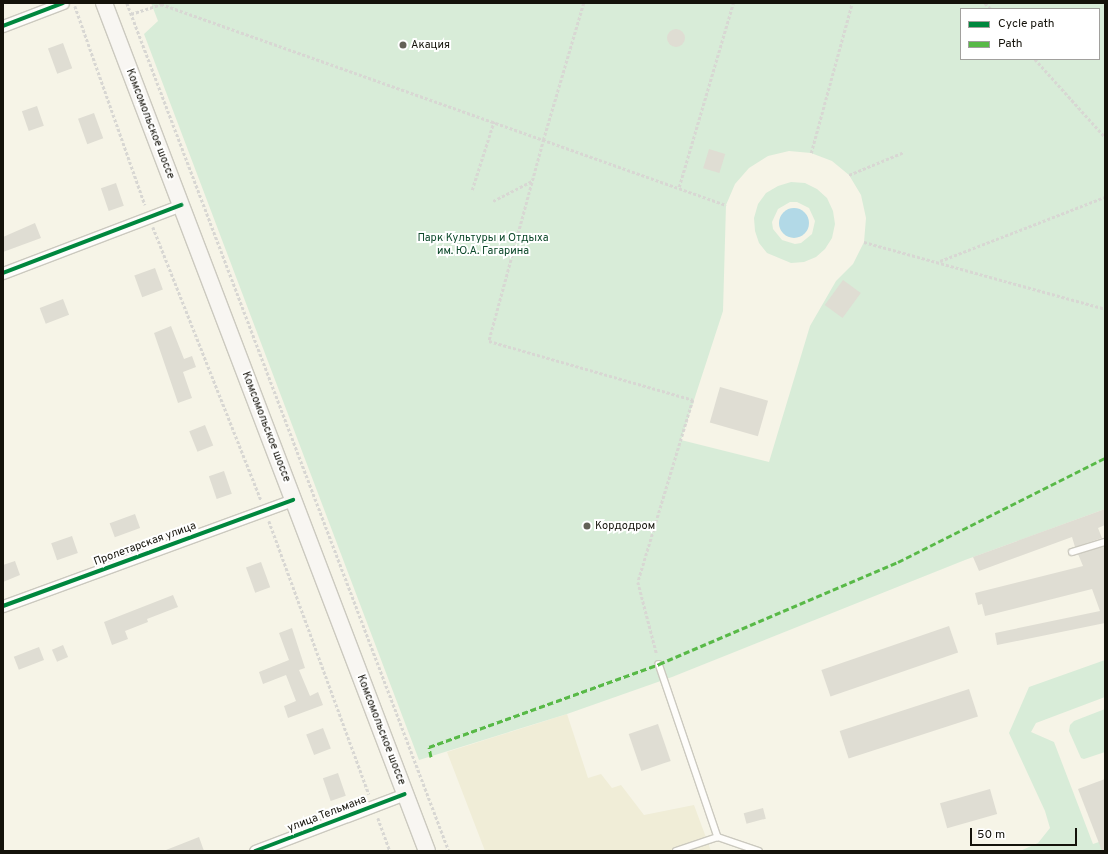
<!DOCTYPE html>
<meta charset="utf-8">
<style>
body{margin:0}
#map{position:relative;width:1108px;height:854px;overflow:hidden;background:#f6f4e7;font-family:Overpass,sans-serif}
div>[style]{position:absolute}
.built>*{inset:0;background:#f0edd7}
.green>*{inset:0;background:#d8ecd8}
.water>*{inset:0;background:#b2d9e7}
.round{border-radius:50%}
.building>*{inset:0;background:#dfddd3;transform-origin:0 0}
.path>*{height:2.5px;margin-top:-1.25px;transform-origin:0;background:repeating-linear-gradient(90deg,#d8d7d3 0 3px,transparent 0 5px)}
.roads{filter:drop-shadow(1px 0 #cbc9bf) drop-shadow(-1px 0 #cbc9bf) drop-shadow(0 1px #cbc9bf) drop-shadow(0 -1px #cbc9bf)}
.lane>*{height:5.5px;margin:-2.75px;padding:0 2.75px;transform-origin:2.75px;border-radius:2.75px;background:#fefdfb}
.street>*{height:11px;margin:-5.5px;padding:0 5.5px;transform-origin:5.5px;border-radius:5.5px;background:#fefdfb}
.secondary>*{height:16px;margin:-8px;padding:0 8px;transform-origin:8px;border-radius:8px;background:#f8f6f2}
.quiet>*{height:3px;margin-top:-1.5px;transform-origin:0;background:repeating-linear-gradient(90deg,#58b947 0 6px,transparent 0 9px)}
.cycleway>*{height:4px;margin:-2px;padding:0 2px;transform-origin:2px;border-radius:2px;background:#00873e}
.dots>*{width:11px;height:11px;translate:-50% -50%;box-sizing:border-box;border:2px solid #fff;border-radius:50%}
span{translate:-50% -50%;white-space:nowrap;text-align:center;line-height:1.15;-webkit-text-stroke:4px #fff;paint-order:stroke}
.poi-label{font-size:11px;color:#14120a}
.left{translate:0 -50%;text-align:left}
.street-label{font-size:11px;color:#14120a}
.park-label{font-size:11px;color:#0c482a}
.frame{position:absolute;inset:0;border:4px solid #14120a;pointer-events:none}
.legend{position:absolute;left:960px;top:8px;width:140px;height:52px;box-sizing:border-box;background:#fff;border:1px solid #a1a09d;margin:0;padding:5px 7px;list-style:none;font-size:12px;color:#14120a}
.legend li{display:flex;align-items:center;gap:8px;height:20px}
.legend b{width:20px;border:1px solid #a1a09d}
.scale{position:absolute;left:970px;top:828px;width:107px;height:18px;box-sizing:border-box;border:2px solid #14120a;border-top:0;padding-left:5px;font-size:12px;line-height:14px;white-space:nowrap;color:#14120a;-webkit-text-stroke:3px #fff;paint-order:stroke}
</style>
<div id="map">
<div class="built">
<div style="clip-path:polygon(567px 714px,588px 778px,601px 774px,612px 788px,621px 785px,644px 815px,694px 805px,711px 851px,485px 851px,447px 752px)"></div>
</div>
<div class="green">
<div style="clip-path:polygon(evenodd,151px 3px,1105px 3px,1105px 509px,965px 560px,672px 677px,567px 714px,419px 760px,144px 34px,158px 21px,151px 3px,961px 9px,1099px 9px,1099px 59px,961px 59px,961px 9px,151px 3px,789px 151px,811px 153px,832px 161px,849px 175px,861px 195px,866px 218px,864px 242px,853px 264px,836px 281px,810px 326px,769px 462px,681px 440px,723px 311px,726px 205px,735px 184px,749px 168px,768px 156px,789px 151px)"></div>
<div style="clip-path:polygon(evenodd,791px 182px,805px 183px,817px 189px,827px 198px,833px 211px,835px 224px,832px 238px,825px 249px,816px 257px,804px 262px,791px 263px,767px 253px,759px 243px,755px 231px,754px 218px,758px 204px,766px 193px,778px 186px,791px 182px,790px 202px,797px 202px,809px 208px,815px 221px,812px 234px,801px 243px,795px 244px,782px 240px,773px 229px,772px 222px,778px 209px,790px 202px)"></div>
<div style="clip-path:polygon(1105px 660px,1105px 697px,1036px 723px,1031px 732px,1054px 742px,1093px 844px,1105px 840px,1105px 851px,1020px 851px,1038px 843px,1050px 828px,1045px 811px,1009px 733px,1029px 687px)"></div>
<div style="clip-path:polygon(1105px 709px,1105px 752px,1084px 759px,1081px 758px,1069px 731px,1070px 725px,1074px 721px)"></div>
</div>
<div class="water">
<div class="round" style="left:779px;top:208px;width:30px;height:30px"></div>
</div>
<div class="building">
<div class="round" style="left:667px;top:29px;width:18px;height:18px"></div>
<div style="left:63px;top:43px;width:27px;height:16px;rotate:70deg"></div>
<div style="left:37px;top:106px;width:21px;height:16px;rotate:71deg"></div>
<div style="left:94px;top:113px;width:27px;height:17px;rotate:70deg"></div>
<div style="left:709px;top:149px;width:17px;height:20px;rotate:17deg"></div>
<div style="left:116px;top:183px;width:24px;height:16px;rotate:71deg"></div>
<div style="clip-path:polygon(35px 223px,41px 238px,3px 252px,3px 237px)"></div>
<div style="left:155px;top:268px;width:23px;height:22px;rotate:70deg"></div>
<div style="left:843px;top:280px;width:22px;height:31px;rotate:36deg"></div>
<div style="left:63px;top:299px;width:17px;height:25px;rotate:69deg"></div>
<div style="clip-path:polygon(171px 326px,184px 359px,192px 356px,196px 367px,183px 372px,192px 398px,178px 403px,154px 333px)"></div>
<div style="left:720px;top:387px;width:50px;height:37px;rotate:16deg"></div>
<div style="left:205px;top:425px;width:22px;height:17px;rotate:68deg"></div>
<div style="left:224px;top:471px;width:24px;height:16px;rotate:71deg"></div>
<div style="clip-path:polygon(1105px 509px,1105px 525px,1098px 528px,1102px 538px,1075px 547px,1072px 537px,979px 571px,973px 557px)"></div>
<div style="left:135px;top:514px;width:15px;height:27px;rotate:70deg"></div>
<div style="left:72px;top:536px;width:18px;height:22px;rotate:71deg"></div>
<div style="clip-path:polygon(1105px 546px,1105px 623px,997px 645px,995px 633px,1100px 611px,1092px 589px,985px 616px,982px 604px,978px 605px,975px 593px,1083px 566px,1078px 554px)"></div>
<div style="clip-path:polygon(15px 561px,20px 575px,3px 582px,3px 565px)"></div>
<div style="left:261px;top:562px;width:27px;height:16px;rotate:70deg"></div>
<div style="clip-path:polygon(173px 595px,178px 607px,147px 619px,148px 622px,125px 631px,128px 639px,112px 645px,104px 622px)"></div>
<div style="left:949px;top:626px;width:28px;height:135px;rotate:71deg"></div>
<div style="clip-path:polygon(292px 628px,305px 668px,299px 670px,310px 696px,318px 692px,323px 705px,288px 718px,284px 706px,296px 701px,286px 675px,263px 684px,259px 672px,289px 660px,279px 633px)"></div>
<div style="left:63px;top:645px;width:13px;height:12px;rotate:67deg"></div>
<div style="left:39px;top:647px;width:14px;height:27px;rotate:69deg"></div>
<div style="left:969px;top:689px;width:29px;height:136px;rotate:72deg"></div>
<div style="left:658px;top:724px;width:39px;height:31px;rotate:71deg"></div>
<div style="left:323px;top:728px;width:22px;height:18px;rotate:69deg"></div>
<div style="left:338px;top:773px;width:24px;height:16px;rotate:71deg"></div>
<div style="clip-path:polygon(1105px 779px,1105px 851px,1102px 851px,1078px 789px)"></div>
<div style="left:990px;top:789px;width:26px;height:52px;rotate:74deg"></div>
<div style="left:763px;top:808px;width:11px;height:20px;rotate:75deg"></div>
<div style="clip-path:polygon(199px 837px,204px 851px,166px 851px,166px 850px)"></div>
</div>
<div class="path">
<div style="left:127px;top:3px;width:907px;rotate:69.21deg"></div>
<div style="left:584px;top:3px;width:142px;rotate:106.4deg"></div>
<div style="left:544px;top:139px;width:209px;rotate:105.2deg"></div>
<div style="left:489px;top:341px;width:212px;rotate:16.1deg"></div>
<div style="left:693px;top:400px;width:190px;rotate:106.8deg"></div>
<div style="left:638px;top:582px;width:75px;rotate:75.4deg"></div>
<div style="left:985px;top:3px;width:8px;rotate:45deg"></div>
<div style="left:75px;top:6px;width:211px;rotate:70.6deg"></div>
<div style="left:131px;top:14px;width:32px;rotate:-18deg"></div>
<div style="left:161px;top:4px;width:600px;rotate:19.58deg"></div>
<div style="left:1035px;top:59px;width:105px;rotate:48.1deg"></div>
<div style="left:811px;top:153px;width:156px;rotate:-74.7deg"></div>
<div style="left:849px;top:175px;width:60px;rotate:-22.7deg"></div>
<div style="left:679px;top:187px;width:192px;rotate:-73.6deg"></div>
<div style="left:472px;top:190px;width:72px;rotate:-72.3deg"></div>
<div style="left:493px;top:201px;width:44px;rotate:-27.1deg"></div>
<div style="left:153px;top:227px;width:294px;rotate:68.4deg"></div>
<div style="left:864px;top:242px;width:250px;rotate:15.5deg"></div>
<div style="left:940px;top:261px;width:177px;rotate:-21.2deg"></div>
<div style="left:269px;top:521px;width:291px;rotate:69.9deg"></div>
<div style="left:378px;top:818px;width:35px;rotate:70deg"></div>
</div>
<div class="roads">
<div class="lane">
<div style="left:1072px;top:552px;width:34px;rotate:-17deg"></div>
<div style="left:659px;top:664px;width:183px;rotate:71.2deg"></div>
<div style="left:676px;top:851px;width:44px;rotate:-18.4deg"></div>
<div style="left:718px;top:837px;width:43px;rotate:18.9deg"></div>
</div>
<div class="street">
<div style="left:3px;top:26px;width:64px;rotate:-21deg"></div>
<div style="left:3px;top:273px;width:191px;rotate:-20.9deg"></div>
<div style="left:3px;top:606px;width:309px;rotate:-20.1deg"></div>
<div style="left:255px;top:851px;width:160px;rotate:-20.8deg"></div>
</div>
<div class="secondary">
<div style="left:104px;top:3px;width:907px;rotate:69.15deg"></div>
</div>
</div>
<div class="quiet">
<div style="left:431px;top:757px;width:10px;rotate:-101deg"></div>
<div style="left:429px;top:747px;width:245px;rotate:-19.8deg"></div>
<div style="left:659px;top:664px;width:260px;rotate:-23.1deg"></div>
<div style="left:898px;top:562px;width:232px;rotate:-26.7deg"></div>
</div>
<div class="cycleway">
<div style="left:3px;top:26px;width:64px;rotate:-21deg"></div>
<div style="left:3px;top:273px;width:191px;rotate:-20.9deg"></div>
<div style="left:3px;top:606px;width:309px;rotate:-20.1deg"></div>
<div style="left:255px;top:851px;width:160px;rotate:-20.8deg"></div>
</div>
<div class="dots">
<div style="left:403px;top:45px;background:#636157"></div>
<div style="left:587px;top:526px;background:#636157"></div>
</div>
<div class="poi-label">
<span class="left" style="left:411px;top:45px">Акация</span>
<span class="left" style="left:595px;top:526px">Кордодром</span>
</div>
<div class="street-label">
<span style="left:150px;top:124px;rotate:69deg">Комсомольское шоссе</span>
<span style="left:266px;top:427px;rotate:69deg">Комсомольское шоссе</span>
<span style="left:145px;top:544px;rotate:-20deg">Пролетарская улица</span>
<span style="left:381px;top:730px;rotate:69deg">Комсомольское шоссе</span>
<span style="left:327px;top:814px;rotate:-21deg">улица Тельмана</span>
</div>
<div class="park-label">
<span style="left:483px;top:245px">Парк Культуры и Отдыха<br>им. Ю.А. Гагарина</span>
</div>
<div class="frame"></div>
<ul class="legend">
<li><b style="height:5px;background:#00873e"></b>Cycle path</li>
<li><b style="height:5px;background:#58b947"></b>Path</li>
</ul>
<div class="scale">50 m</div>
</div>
